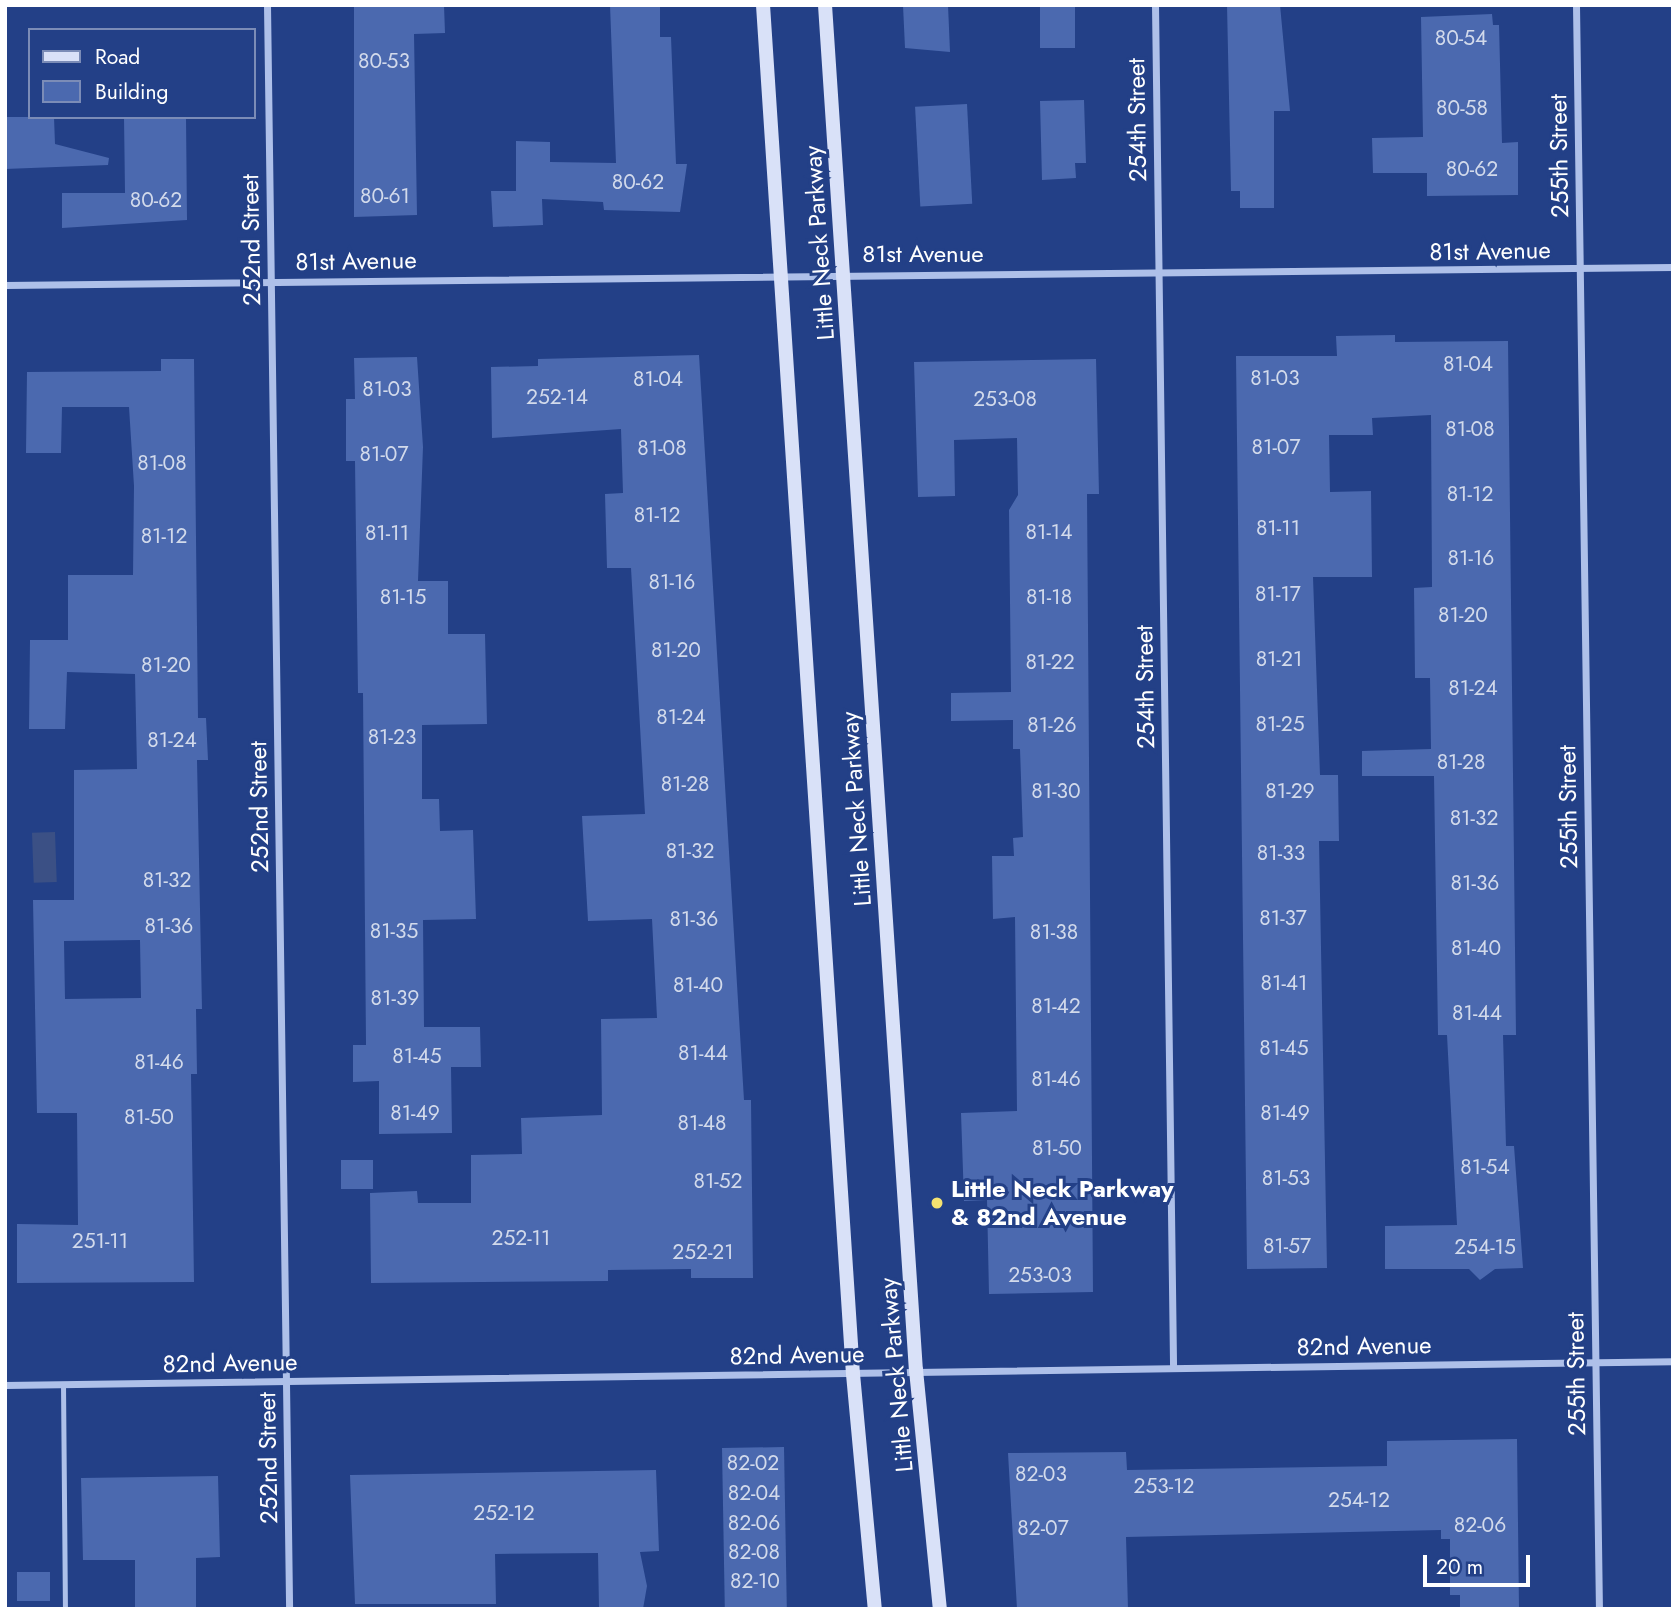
<!DOCTYPE html>
<style>
body{margin:0}
#map{position:relative;width:1678px;height:1614px;overflow:hidden;background:#234087;font-family:Jost,sans-serif}
div>[style]{position:absolute}
.water>*{inset:0;background:#3b5085;transform-origin:0 0}
.building>*{inset:0;background:#4b69af;transform-origin:0 0}
.service>*{height:5px;margin:-2.5px;padding:0 2.5px;transform-origin:2.5px;border-radius:2.5px;background:#aec0e9}
.minor>*{height:7px;margin:-3.5px;padding:0 3.5px;transform-origin:3.5px;border-radius:3.5px;background:#aec0e9}
.secondary>*{height:14px;margin:-7px;padding:0 7px;transform-origin:7px;border-radius:7px;background:#d9e1f8}
.dots>*{width:19px;height:19px;translate:-50% -50%;box-sizing:border-box;border:4px solid #234087;border-radius:50%}
span{translate:-50% -50%;white-space:nowrap;text-align:center;line-height:1.15;-webkit-text-stroke:6px #234087;paint-order:stroke}
.number-label{font-size:21px;color:#d2daeb}
.number-label span{-webkit-text-stroke-width:0}
.street-label{font-size:24px;color:#fff}
.poi-label{font-size:24px;color:#fff;font-weight:700}
.left{translate:0 -50%;text-align:left}
.frame{position:absolute;inset:0;border:7px solid #fff;pointer-events:none}
.legend{position:absolute;left:28px;top:28px;width:228px;height:91px;box-sizing:border-box;background:#234087;border:2px solid #7b8cb7;margin:0;padding:9px 12px;list-style:none;font-size:21px;color:#fff}
.legend li{display:flex;align-items:center;gap:14px;height:35px}
.legend b{width:35px;border:2px solid #7b8cb7}
.scale{position:absolute;left:1423px;top:1555px;width:107px;height:32px;box-sizing:border-box;border:4px solid #fff;border-top:0;padding-left:9px;font-size:21px;line-height:24px;white-space:nowrap;color:#fff;-webkit-text-stroke:5px #234087;paint-order:stroke}
</style>
<div id="map">
<div class="water">
<div style="left:55px;top:832px;width:50px;height:23px;rotate:88deg"></div>
</div>
<div class="building">
<div style="clip-path:polygon(354px 5px,444px 5px,445px 33px,414px 34px,417px 215px,354px 217px)"></div>
<div style="clip-path:polygon(610px 5px,660px 5px,660px 37px,671px 37px,676px 164px,687px 164px,680px 212px,604px 210px,603px 202px,542px 199px,543px 225px,493px 227px,491px 191px,516px 191px,516px 141px,550px 142px,550px 162px,616px 163px)"></div>
<div style="clip-path:polygon(903px 5px,948px 5px,950px 52px,905px 48px)"></div>
<div style="left:1040px;top:5px;width:35px;height:43px"></div>
<div style="clip-path:polygon(1227px 5px,1280px 5px,1290px 111px,1274px 111px,1274px 208px,1240px 208px,1240px 191px,1231px 191px)"></div>
<div style="clip-path:polygon(1492px 14px,1493px 25px,1499px 25px,1502px 143px,1518px 142px,1518px 195px,1427px 196px,1427px 173px,1373px 173px,1372px 138px,1423px 137px,1421px 17px)"></div>
<div style="clip-path:polygon(1084px 100px,1086px 163px,1075px 163px,1076px 178px,1042px 180px,1040px 101px)"></div>
<div style="left:967px;top:104px;width:100px;height:52px;rotate:87deg"></div>
<div style="clip-path:polygon(5px 117px,54px 117px,55px 144px,109px 158px,108px 165px,5px 169px)"></div>
<div style="clip-path:polygon(124px 117px,186px 117px,187px 220px,62px 228px,62px 193px,125px 193px)"></div>
<div style="clip-path:polygon(1395px 335px,1395px 342px,1508px 341px,1516px 1035px,1503px 1035px,1506px 1146px,1514px 1146px,1523px 1268px,1495px 1269px,1480px 1280px,1469px 1269px,1385px 1269px,1385px 1226px,1457px 1225px,1447px 1035px,1438px 1035px,1434px 776px,1362px 776px,1362px 751px,1431px 749px,1430px 678px,1415px 678px,1414px 588px,1432px 587px,1431px 415px,1372px 418px,1373px 435px,1329px 435px,1330px 492px,1371px 491px,1372px 577px,1313px 577px,1320px 775px,1338px 775px,1339px 841px,1319px 841px,1327px 1268px,1247px 1269px,1236px 356px,1337px 356px,1336px 336px)"></div>
<div style="clip-path:polygon(699px 355px,744px 1100px,751px 1100px,753px 1278px,691px 1278px,691px 1269px,608px 1270px,608px 1281px,371px 1283px,370px 1193px,417px 1191px,418px 1203px,471px 1203px,471px 1155px,522px 1154px,521px 1118px,602px 1115px,601px 1019px,657px 1018px,652px 919px,588px 921px,582px 816px,645px 814px,631px 568px,607px 568px,605px 494px,623px 493px,621px 429px,492px 438px,491px 367px,538px 366px,538px 359px)"></div>
<div style="clip-path:polygon(417px 357px,423px 447px,418px 581px,448px 581px,448px 634px,485px 634px,487px 724px,422px 725px,422px 799px,439px 799px,440px 831px,473px 830px,476px 919px,423px 920px,424px 1027px,480px 1027px,481px 1067px,451px 1067px,452px 1133px,379px 1134px,379px 1081px,353px 1082px,353px 1045px,366px 1045px,363px 693px,358px 693px,355px 461px,346px 461px,346px 399px,355px 399px,354px 358px)"></div>
<div style="clip-path:polygon(evenodd,161px 359px,194px 359px,198px 718px,206px 718px,208px 760px,197px 760px,202px 1009px,196px 1009px,197px 1074px,191px 1074px,194px 1282px,17px 1283px,17px 1224px,78px 1225px,77px 1113px,37px 1113px,33px 900px,74px 900px,74px 770px,137px 769px,135px 674px,67px 672px,65px 729px,29px 729px,30px 640px,68px 640px,68px 575px,133px 575px,134px 486px,129px 407px,62px 407px,61px 453px,26px 453px,27px 372px,161px 371px,161px 359px,140px 940px,141px 998px,65px 999px,64px 941px,140px 940px)"></div>
<div style="clip-path:polygon(1096px 359px,1099px 494px,1087px 494px,1093px 1292px,989px 1294px,987px 1200px,964px 1201px,961px 1113px,1017px 1111px,1015px 917px,993px 919px,992px 856px,1014px 856px,1013px 838px,1023px 837px,1020px 749px,1013px 749px,1013px 720px,951px 721px,951px 693px,1011px 692px,1009px 510px,1018px 495px,1017px 438px,954px 440px,955px 496px,918px 497px,914px 362px)"></div>
<div style="left:341px;top:1160px;width:32px;height:29px"></div>
<div style="clip-path:polygon(1517px 1439px,1519px 1608px,1460px 1609px,1460px 1595px,1450px 1595px,1450px 1539px,1441px 1539px,1441px 1530px,1126px 1537px,1128px 1609px,1017px 1609px,1008px 1453px,1126px 1452px,1127px 1470px,1387px 1466px,1387px 1441px)"></div>
<div style="left:784px;top:1447px;width:162px;height:62px;rotate:89deg"></div>
<div style="clip-path:polygon(656px 1470px,659px 1551px,640px 1552px,647px 1586px,643px 1609px,599px 1609px,598px 1553px,495px 1554px,496px 1604px,355px 1604px,350px 1475px)"></div>
<div style="clip-path:polygon(218px 1476px,220px 1557px,196px 1558px,196px 1609px,135px 1609px,135px 1560px,83px 1560px,81px 1478px)"></div>
<div style="left:50px;top:1572px;width:29px;height:33px;rotate:90deg"></div>
</div>
<div class="service">
<div style="left:63px;top:1384px;width:225px;rotate:89.5deg"></div>
</div>
<div class="minor">
<div style="left:267px;top:5px;width:1604px;rotate:89.21deg"></div>
<div style="left:1155px;top:5px;width:1363px;rotate:89.24deg"></div>
<div style="left:1576px;top:5px;width:1604px;rotate:89.18deg"></div>
<div style="left:5px;top:285px;width:1668px;rotate:-0.62deg"></div>
<div style="left:5px;top:1385px;width:1668px;rotate:-0.82deg"></div>
</div>
<div class="secondary">
<div style="left:763px;top:5px;width:1372px;rotate:86.24deg"></div>
<div style="left:853px;top:1374px;width:236px;rotate:84.7deg"></div>
<div style="left:825px;top:5px;width:1368px;rotate:86.19deg"></div>
<div style="left:916px;top:1370px;width:240px;rotate:84.3deg"></div>
</div>
<div class="dots">
<div style="left:937px;top:1203px;background:#f5e270"></div>
</div>
<div class="number-label">
<span style="left:1461px;top:38px">80-54</span>
<span style="left:384px;top:61px">80-53</span>
<span style="left:1462px;top:108px">80-58</span>
<span style="left:1472px;top:169px">80-62</span>
<span style="left:638px;top:182px">80-62</span>
<span style="left:385px;top:196px">80-61</span>
<span style="left:156px;top:200px">80-62</span>
<span style="left:1468px;top:364px">81-04</span>
<span style="left:1275px;top:378px">81-03</span>
<span style="left:658px;top:379px">81-04</span>
<span style="left:387px;top:389px">81-03</span>
<span style="left:557px;top:397px">252-14</span>
<span style="left:1005px;top:399px">253-08</span>
<span style="left:1470px;top:429px">81-08</span>
<span style="left:1276px;top:447px">81-07</span>
<span style="left:662px;top:448px">81-08</span>
<span style="left:384px;top:454px">81-07</span>
<span style="left:162px;top:463px">81-08</span>
<span style="left:1470px;top:494px">81-12</span>
<span style="left:657px;top:515px">81-12</span>
<span style="left:1278px;top:528px">81-11</span>
<span style="left:1049px;top:532px">81-14</span>
<span style="left:387px;top:533px">81-11</span>
<span style="left:164px;top:536px">81-12</span>
<span style="left:1471px;top:558px">81-16</span>
<span style="left:672px;top:582px">81-16</span>
<span style="left:1278px;top:594px">81-17</span>
<span style="left:403px;top:597px">81-15</span>
<span style="left:1049px;top:597px">81-18</span>
<span style="left:1463px;top:615px">81-20</span>
<span style="left:676px;top:650px">81-20</span>
<span style="left:1279px;top:659px">81-21</span>
<span style="left:1050px;top:662px">81-22</span>
<span style="left:166px;top:665px">81-20</span>
<span style="left:1473px;top:688px">81-24</span>
<span style="left:681px;top:717px">81-24</span>
<span style="left:1280px;top:724px">81-25</span>
<span style="left:1052px;top:725px">81-26</span>
<span style="left:392px;top:737px">81-23</span>
<span style="left:172px;top:740px">81-24</span>
<span style="left:1461px;top:762px">81-28</span>
<span style="left:685px;top:784px">81-28</span>
<span style="left:1056px;top:791px">81-30</span>
<span style="left:1290px;top:791px">81-29</span>
<span style="left:1474px;top:818px">81-32</span>
<span style="left:690px;top:851px">81-32</span>
<span style="left:1281px;top:853px">81-33</span>
<span style="left:167px;top:880px">81-32</span>
<span style="left:1475px;top:883px">81-36</span>
<span style="left:1283px;top:918px">81-37</span>
<span style="left:694px;top:919px">81-36</span>
<span style="left:169px;top:926px">81-36</span>
<span style="left:394px;top:931px">81-35</span>
<span style="left:1054px;top:932px">81-38</span>
<span style="left:1476px;top:948px">81-40</span>
<span style="left:1284px;top:983px">81-41</span>
<span style="left:698px;top:985px">81-40</span>
<span style="left:395px;top:998px">81-39</span>
<span style="left:1056px;top:1006px">81-42</span>
<span style="left:1477px;top:1013px">81-44</span>
<span style="left:1284px;top:1048px">81-45</span>
<span style="left:703px;top:1053px">81-44</span>
<span style="left:417px;top:1056px">81-45</span>
<span style="left:159px;top:1062px">81-46</span>
<span style="left:1056px;top:1079px">81-46</span>
<span style="left:415px;top:1113px">81-49</span>
<span style="left:1285px;top:1113px">81-49</span>
<span style="left:149px;top:1117px">81-50</span>
<span style="left:702px;top:1123px">81-48</span>
<span style="left:1057px;top:1148px">81-50</span>
<span style="left:1485px;top:1167px">81-54</span>
<span style="left:1286px;top:1178px">81-53</span>
<span style="left:718px;top:1181px">81-52</span>
<span style="left:521px;top:1238px">252-11</span>
<span style="left:100px;top:1241px">251-11</span>
<span style="left:1287px;top:1246px">81-57</span>
<span style="left:1485px;top:1247px">254-15</span>
<span style="left:703px;top:1252px">252-21</span>
<span style="left:1040px;top:1275px">253-03</span>
<span style="left:753px;top:1463px">82-02</span>
<span style="left:1041px;top:1474px">82-03</span>
<span style="left:1164px;top:1486px">253-12</span>
<span style="left:754px;top:1493px">82-04</span>
<span style="left:1359px;top:1500px">254-12</span>
<span style="left:504px;top:1513px">252-12</span>
<span style="left:754px;top:1523px">82-06</span>
<span style="left:1480px;top:1525px">82-06</span>
<span style="left:1043px;top:1528px">82-07</span>
<span style="left:754px;top:1552px">82-08</span>
<span style="left:755px;top:1581px">82-10</span>
</div>
<div class="street-label">
<span style="left:1137px;top:120px;rotate:-91deg">254th Street</span>
<span style="left:1559px;top:156px;rotate:-91deg">255th Street</span>
<span style="left:251px;top:240px;rotate:-91deg">252nd Street</span>
<span style="left:819px;top:243px;rotate:-94deg">Little Neck Parkway</span>
<span style="left:1490px;top:251px;rotate:-1deg">81st Avenue</span>
<span style="left:923px;top:254px">81st Avenue</span>
<span style="left:356px;top:261px;rotate:-1deg">81st Avenue</span>
<span style="left:1145px;top:687px;rotate:-91deg">254th Street</span>
<span style="left:259px;top:807px;rotate:-91deg">252nd Street</span>
<span style="left:1568px;top:807px;rotate:-91deg">255th Street</span>
<span style="left:856px;top:809px;rotate:-94deg">Little Neck Parkway</span>
<span style="left:1364px;top:1346px;rotate:-1deg">82nd Avenue</span>
<span style="left:797px;top:1355px;rotate:-1deg">82nd Avenue</span>
<span style="left:230px;top:1363px;rotate:-1deg">82nd Avenue</span>
<span style="left:1576px;top:1374px;rotate:-91deg">255th Street</span>
<span style="left:896px;top:1375px;rotate:-95deg">Little Neck Parkway</span>
<span style="left:268px;top:1458px;rotate:-91deg">252nd Street</span>
</div>
<div class="poi-label">
<span class="left" style="left:951px;top:1203px">Little Neck Parkway<br>&amp; 82nd Avenue</span>
</div>
<div class="frame"></div>
<ul class="legend">
<li><b style="height:9px;background:#d9e1f8"></b>Road</li>
<li><b style="height:19px;background:#4b69af"></b>Building</li>
</ul>
<div class="scale">20 m</div>
</div>
